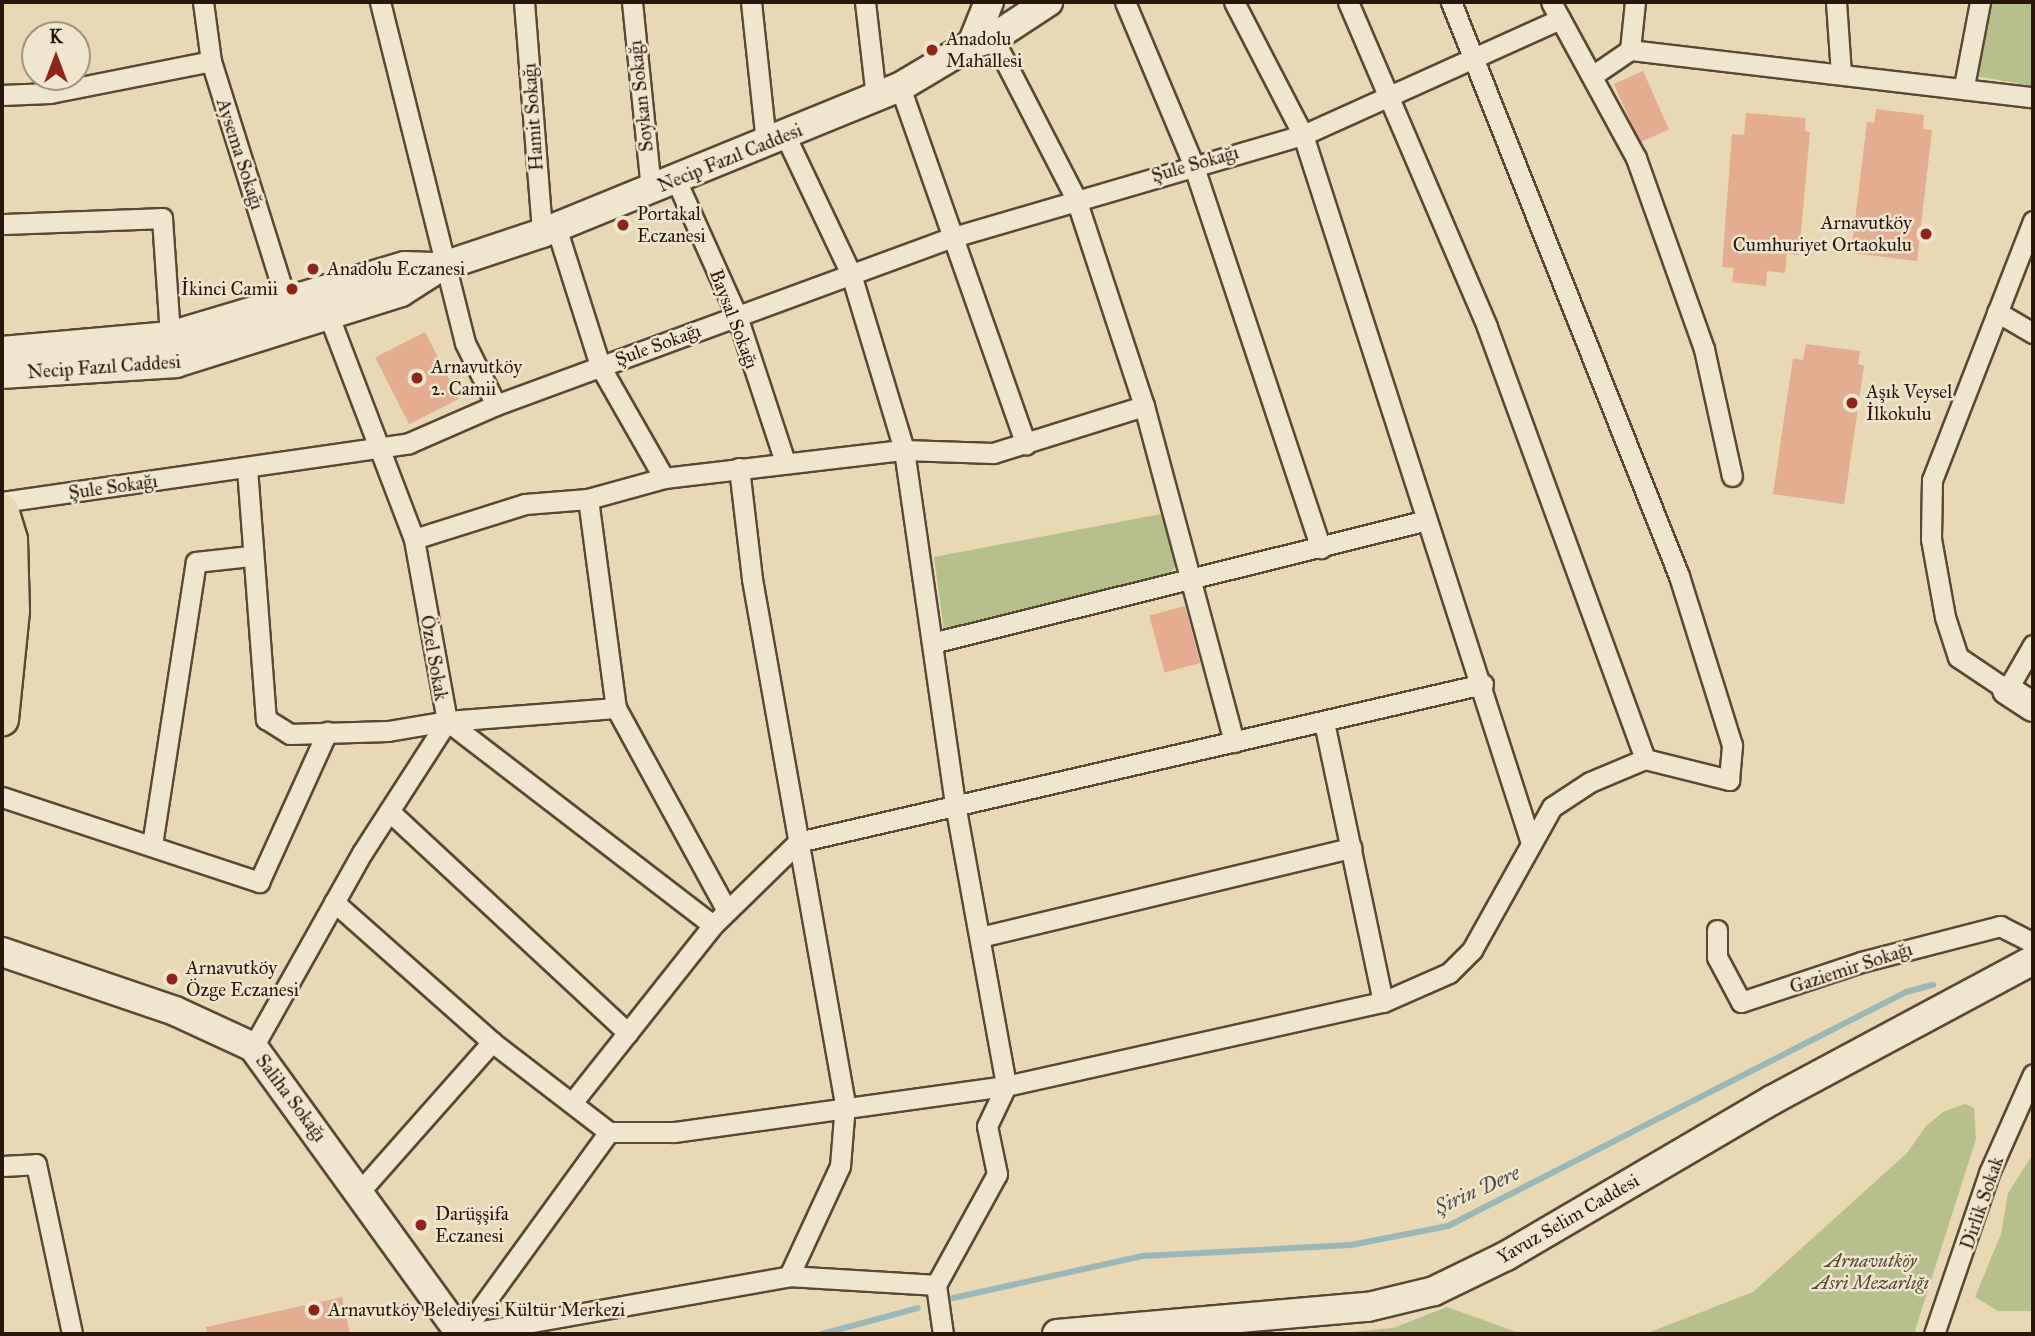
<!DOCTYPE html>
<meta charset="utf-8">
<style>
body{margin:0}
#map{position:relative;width:2035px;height:1336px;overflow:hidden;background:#e8d9b4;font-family:"IM FELL Great Primer",serif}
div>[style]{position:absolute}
.green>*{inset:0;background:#b7bf8c}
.stream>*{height:6px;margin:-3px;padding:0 3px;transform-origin:3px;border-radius:3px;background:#9bb8b7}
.building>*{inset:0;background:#e4ac90;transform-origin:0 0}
.roads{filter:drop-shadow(2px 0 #5a4834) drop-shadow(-2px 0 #5a4834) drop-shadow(0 2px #5a4834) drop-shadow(0 -2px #5a4834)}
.street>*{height:19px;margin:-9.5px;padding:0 9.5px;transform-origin:9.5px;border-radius:9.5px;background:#f0e6ce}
.secondary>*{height:28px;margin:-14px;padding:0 14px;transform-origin:14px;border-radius:14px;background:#f0e6ce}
.primary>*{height:32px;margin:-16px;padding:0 16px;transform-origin:16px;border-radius:16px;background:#e8d9b4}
.dots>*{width:19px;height:19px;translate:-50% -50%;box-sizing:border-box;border:4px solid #f0e6ce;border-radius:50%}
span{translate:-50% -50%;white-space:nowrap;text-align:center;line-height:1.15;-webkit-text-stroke:5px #f0e6ce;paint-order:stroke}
.poi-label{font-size:19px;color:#2b1709}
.left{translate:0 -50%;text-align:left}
.right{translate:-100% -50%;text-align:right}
.street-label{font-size:19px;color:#2b1709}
.park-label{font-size:19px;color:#554930;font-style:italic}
.water-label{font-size:21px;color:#524f46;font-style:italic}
.frame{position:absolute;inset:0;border:4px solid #2b1709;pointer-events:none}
.north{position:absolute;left:21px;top:21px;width:70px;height:70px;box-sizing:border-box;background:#f0e6ce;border:2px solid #a1937f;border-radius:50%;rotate:0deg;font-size:19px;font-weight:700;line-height:28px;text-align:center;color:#2b1709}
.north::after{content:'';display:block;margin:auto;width:24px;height:32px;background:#8f2418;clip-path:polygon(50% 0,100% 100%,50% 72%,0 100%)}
</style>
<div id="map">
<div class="green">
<div style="clip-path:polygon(1992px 2px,2033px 2px,2033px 86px,1976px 76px)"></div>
<div style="clip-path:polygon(1161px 514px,1178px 561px,1170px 575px,944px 630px,934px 557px)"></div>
<div style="clip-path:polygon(1965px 1104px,1974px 1108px,1976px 1139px,1914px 1334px,1645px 1334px,1753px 1292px,1907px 1153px,1926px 1126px,1943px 1112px)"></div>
<div style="clip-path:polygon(2033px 1154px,2033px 1311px,1998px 1311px,1975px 1297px,2001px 1234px,2008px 1193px)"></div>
<div style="clip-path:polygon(1447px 1307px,1522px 1334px,1329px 1334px,1393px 1328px)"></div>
</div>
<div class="stream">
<div style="left:953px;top:1298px;width:195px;rotate:-12.5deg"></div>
<div style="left:1143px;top:1256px;width:208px;rotate:-3deg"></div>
<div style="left:1351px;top:1245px;width:99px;rotate:-11.1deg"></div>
<div style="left:1448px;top:1226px;width:514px;rotate:-27.06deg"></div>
<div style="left:1906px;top:992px;width:28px;rotate:-15deg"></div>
<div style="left:822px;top:1334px;width:99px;rotate:-15.2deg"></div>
</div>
<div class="building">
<div style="left:1643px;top:71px;width:64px;height:32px;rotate:66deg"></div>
<div style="clip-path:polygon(1876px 109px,1924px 115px,1923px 129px,1932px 130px,1917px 261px,1851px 253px,1867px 122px,1874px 123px)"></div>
<div style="clip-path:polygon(1746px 113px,1806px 118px,1805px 131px,1810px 132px,1799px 255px,1787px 254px,1785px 273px,1767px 271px,1766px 286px,1732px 282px,1734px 268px,1722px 267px,1732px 134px,1744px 135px)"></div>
<div style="left:425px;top:332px;width:75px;height:56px;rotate:63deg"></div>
<div style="clip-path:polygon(1806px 344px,1860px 351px,1858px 364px,1864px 366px,1844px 504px,1773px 494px,1793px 358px,1803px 360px)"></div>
<div style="left:1185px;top:606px;width:59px;height:37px;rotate:75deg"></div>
<div style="clip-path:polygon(342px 1297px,350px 1334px,207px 1334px,206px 1327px)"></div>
</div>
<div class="roads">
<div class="street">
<div style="left:203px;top:2px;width:60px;rotate:82.3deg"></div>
<div style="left:211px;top:61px;width:254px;rotate:72.6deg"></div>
<div style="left:380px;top:2px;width:351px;rotate:76deg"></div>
<div style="left:465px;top:343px;width:69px;rotate:63.4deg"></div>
<div style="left:524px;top:2px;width:232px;rotate:85.5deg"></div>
<div style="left:632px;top:2px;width:189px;rotate:84.2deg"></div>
<div style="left:751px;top:2px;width:142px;rotate:83.9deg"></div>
<div style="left:865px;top:2px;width:96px;rotate:83.4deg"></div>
<div style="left:1125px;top:2px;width:176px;rotate:67.2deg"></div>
<div style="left:1193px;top:164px;width:405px;rotate:71.6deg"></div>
<div style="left:1234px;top:2px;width:150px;rotate:62.6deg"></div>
<div style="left:1303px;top:135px;width:741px;rotate:72.15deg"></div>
<div style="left:1348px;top:2px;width:353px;rotate:66.8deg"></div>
<div style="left:1487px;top:327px;width:460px;rotate:69.9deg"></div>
<div style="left:1551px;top:2px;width:178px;rotate:61.4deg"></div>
<div style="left:1636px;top:158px;width:203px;rotate:70.4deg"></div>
<div style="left:1704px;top:349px;width:130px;rotate:77.6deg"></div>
<div style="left:1836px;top:2px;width:71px;rotate:86deg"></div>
<div style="left:993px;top:26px;width:12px;rotate:90deg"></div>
<div style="left:993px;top:38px;width:181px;rotate:62.7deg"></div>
<div style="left:1076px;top:199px;width:218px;rotate:71.8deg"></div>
<div style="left:1144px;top:406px;width:348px;rotate:75deg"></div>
<div style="left:1630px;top:50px;width:48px;rotate:-84.1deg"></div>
<div style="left:1592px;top:76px;width:46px;rotate:-34.4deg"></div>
<div style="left:1630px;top:50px;width:406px;rotate:6.7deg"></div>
<div style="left:1964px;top:86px;width:86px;rotate:-79.2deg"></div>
<div style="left:900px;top:87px;width:379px;rotate:70.6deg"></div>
<div style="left:2px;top:95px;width:48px;rotate:-2.4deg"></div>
<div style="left:50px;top:93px;width:164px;rotate:-11.2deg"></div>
<div style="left:785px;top:135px;width:154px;rotate:64.6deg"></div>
<div style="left:851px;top:274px;width:184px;rotate:73.2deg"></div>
<div style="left:904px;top:450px;width:358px;rotate:81.8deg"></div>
<div style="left:955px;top:804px;width:287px;rotate:79.7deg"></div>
<div style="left:1006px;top:1086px;width:44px;rotate:115.4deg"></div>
<div style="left:987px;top:1126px;width:49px;rotate:78.2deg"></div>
<div style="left:997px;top:1174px;width:127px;rotate:118.8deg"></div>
<div style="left:936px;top:1285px;width:49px;rotate:81.9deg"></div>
<div style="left:676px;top:180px;width:149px;rotate:65.8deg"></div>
<div style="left:737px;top:316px;width:154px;rotate:71.8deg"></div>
<div style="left:2033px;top:221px;width:278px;rotate:111.3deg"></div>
<div style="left:1932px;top:480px;width:59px;rotate:91deg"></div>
<div style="left:1931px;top:539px;width:79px;rotate:79.8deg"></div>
<div style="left:1945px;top:617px;width:42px;rotate:72deg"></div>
<div style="left:1958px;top:657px;width:59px;rotate:34deg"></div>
<div style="left:2007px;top:690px;width:52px;rotate:-60deg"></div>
<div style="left:2px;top:224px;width:160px;rotate:-2.1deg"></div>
<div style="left:162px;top:218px;width:118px;rotate:86.1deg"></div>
<div style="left:556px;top:227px;width:146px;rotate:72.4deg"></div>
<div style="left:600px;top:366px;width:129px;rotate:60.3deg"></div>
<div style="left:1997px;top:312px;width:42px;rotate:30.3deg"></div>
<div style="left:247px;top:468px;width:252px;rotate:85.7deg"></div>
<div style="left:266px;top:719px;width:28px;rotate:32deg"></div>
<div style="left:290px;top:734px;width:98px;rotate:-1.8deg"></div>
<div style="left:388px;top:731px;width:60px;rotate:-9.6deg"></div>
<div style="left:447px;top:721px;width:169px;rotate:-4.4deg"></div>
<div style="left:739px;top:468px;width:112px;rotate:83.3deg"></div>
<div style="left:752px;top:579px;width:533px;rotate:79.95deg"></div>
<div style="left:845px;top:1104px;width:62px;rotate:94.6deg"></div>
<div style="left:840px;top:1166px;width:121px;rotate:114.9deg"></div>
<div style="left:588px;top:499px;width:211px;rotate:82.4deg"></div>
<div style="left:616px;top:708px;width:231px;rotate:61.3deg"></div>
<div style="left:2px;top:502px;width:411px;rotate:-8.2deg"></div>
<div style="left:409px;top:443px;width:95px;rotate:-23.6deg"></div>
<div style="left:496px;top:405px;width:484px;rotate:-20.2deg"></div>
<div style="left:950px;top:238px;width:368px;rotate:-16.3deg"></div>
<div style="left:1303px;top:135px;width:282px;rotate:-24.3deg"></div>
<div style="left:414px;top:539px;width:116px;rotate:-17.5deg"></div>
<div style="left:525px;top:504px;width:63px;rotate:-4.5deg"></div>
<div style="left:588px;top:499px;width:79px;rotate:-15.4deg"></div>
<div style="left:664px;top:478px;width:242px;rotate:-6.7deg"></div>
<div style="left:904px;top:450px;width:89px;rotate:1.9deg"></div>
<div style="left:993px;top:453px;width:158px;rotate:-17.3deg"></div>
<div style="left:932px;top:643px;width:506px;rotate:-13.95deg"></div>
<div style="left:447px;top:721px;width:335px;rotate:37.5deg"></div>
<div style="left:1324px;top:722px;width:286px;rotate:78.1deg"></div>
<div style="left:2px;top:797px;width:271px;rotate:18.3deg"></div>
<div style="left:259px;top:882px;width:165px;rotate:-65.6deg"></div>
<div style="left:389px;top:811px;width:326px;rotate:42.9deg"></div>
<div style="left:152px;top:845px;width:286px;rotate:-81.2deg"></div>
<div style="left:196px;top:562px;width:54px;rotate:-6.3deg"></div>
<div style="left:334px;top:902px;width:211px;rotate:41.5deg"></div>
<div style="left:492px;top:1042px;width:148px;rotate:37.6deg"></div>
<div style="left:609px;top:1132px;width:65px"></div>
<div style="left:674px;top:1132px;width:335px;rotate:-7.9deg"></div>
<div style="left:1006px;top:1086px;width:386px;rotate:-12.6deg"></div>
<div style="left:1383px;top:1002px;width:72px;rotate:-23.7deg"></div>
<div style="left:1449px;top:973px;width:33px;rotate:-45deg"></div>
<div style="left:1472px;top:950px;width:164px;rotate:-60.8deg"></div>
<div style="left:1552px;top:807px;width:45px;rotate:-33.3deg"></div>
<div style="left:1590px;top:782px;width:60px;rotate:-22.7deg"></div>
<div style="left:1645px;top:759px;width:87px;rotate:14deg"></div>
<div style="left:1729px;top:780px;width:35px;rotate:-85deg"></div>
<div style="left:1732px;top:745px;width:177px;rotate:-107.4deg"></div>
<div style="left:1679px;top:576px;width:618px;rotate:-111.66deg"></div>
<div style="left:1717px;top:930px;width:27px;rotate:90deg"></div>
<div style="left:1717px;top:957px;width:51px;rotate:61.9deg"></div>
<div style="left:1741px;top:1002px;width:126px;rotate:-18.4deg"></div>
<div style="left:1861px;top:962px;width:144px;rotate:-14.5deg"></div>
<div style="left:2000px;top:926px;width:37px;rotate:27deg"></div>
<div style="left:980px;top:937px;width:382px;rotate:-13.5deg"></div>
<div style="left:253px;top:1047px;width:223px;rotate:-60.7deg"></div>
<div style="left:362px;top:853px;width:157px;rotate:-57.2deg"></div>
<div style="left:447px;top:721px;width:185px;rotate:-100.3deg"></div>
<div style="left:414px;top:539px;width:239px;rotate:-110.9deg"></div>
<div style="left:572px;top:1103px;width:227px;rotate:-51.6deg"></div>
<div style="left:713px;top:925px;width:119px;rotate:-44.3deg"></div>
<div style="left:798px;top:842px;width:703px;rotate:-12.99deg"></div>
<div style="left:2px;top:1166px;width:34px;rotate:-3deg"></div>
<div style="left:36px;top:1164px;width:174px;rotate:78deg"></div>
<div style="left:361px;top:1190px;width:198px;rotate:-48.5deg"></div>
<div style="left:462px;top:1334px;width:250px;rotate:-54deg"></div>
<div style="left:465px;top:1334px;width:329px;rotate:-10.1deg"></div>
<div style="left:789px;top:1276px;width:147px;rotate:3.5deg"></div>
<div style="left:1934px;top:1334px;width:170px;rotate:-71.1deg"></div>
<div style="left:1989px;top:1173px;width:108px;rotate:-66deg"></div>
</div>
<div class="secondary">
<div style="left:972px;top:44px;width:45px;rotate:-68deg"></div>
<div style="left:2px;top:351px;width:169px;rotate:-5.1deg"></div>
<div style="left:170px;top:336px;width:245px;rotate:-16.6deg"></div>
<div style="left:405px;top:266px;width:35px;rotate:2deg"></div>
<div style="left:2px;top:374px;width:174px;rotate:-3.6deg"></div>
<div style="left:176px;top:363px;width:236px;rotate:-17.5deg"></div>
<div style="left:401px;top:292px;width:46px;rotate:-32.7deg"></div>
<div style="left:440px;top:267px;width:108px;rotate:-18.4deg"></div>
<div style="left:542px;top:233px;width:387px;rotate:-22.2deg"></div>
<div style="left:900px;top:87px;width:84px;rotate:-30.8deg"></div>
<div style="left:972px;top:44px;width:22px;rotate:-16deg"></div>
<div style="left:993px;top:38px;width:66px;rotate:-33.2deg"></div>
<div style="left:2007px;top:690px;width:31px;rotate:33deg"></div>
<div style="left:2px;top:952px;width:183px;rotate:18.8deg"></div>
<div style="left:175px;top:1011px;width:86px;rotate:24.8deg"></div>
<div style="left:253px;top:1047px;width:354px;rotate:54.1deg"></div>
<div style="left:1057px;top:1334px;width:312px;rotate:-5deg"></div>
<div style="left:1368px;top:1307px;width:68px;rotate:-13.6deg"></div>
<div style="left:1434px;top:1291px;width:80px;rotate:-25.9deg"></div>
<div style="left:1506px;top:1256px;width:308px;rotate:-30.4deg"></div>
<div style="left:1772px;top:1100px;width:296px;rotate:-28.2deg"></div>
</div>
<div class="primary">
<div style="left:2px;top:510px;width:31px;rotate:73deg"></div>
<div style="left:11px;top:540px;width:71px;rotate:88.4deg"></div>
<div style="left:13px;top:611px;width:109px;rotate:95.8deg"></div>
</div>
</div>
<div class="dots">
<div style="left:932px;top:50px;background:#8f2418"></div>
<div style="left:623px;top:225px;background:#8f2418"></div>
<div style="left:1926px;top:234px;background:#8f2418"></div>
<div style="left:313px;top:269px;background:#8f2418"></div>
<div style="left:292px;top:289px;background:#8f2418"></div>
<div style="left:417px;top:378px;background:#8f2418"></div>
<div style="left:1852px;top:403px;background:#8f2418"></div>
<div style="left:172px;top:979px;background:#8f2418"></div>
<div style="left:421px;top:1225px;background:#8f2418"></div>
<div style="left:314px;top:1310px;background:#8f2418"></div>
</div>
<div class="poi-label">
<span class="left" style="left:946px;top:50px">Anadolu<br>Mahallesi</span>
<span class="left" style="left:637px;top:225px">Portakal<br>Eczanesi</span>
<span class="right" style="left:1912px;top:234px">Arnavutköy<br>Cumhuriyet Ortaokulu</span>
<span class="left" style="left:327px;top:269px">Anadolu Eczanesi</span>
<span class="right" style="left:278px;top:289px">İkinci Camii</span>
<span class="left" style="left:431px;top:378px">Arnavutköy<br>2. Camii</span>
<span class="left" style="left:1866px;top:403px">Aşık Veysel<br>İlkokulu</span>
<span class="left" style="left:186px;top:979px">Arnavutköy<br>Özge Eczanesi</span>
<span class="left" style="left:435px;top:1225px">Darüşşifa<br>Eczanesi</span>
<span class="left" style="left:328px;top:1310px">Arnavutköy Belediyesi Kültür Merkezi</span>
</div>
<div class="street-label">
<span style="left:641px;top:96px;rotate:-96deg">Soykan Sokağı</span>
<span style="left:533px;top:117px;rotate:-94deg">Hamit Sokağı</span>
<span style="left:240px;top:154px;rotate:72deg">Aysema Sokağı</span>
<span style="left:730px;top:158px;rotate:-22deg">Necip Fazıl Caddesi</span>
<span style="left:1195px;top:164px;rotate:-16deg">Şule Sokağı</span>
<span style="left:734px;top:319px;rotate:69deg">Baysal Sokağı</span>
<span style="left:658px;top:345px;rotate:-20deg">Şule Sokağı</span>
<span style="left:104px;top:367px;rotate:-4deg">Necip Fazıl Caddesi</span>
<span style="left:113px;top:487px;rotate:-8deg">Şule Sokağı</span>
<span style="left:434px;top:658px;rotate:80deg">Özel Sokak</span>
<span style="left:1851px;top:968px;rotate:-18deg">Gaziemir Sokağı</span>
<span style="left:291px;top:1098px;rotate:53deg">Saliha Sokağı</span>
<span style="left:1982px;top:1203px;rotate:-71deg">Dirlik Sokak</span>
<span style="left:1568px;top:1219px;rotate:-30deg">Yavuz Selim Caddesi</span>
</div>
<div class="park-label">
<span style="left:1871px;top:1272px">Arnavutköy<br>Asri Mezarlığı</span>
</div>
<div class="water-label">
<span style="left:1477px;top:1190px;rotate:-24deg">Şirin Dere</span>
</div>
<div class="frame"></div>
<div class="north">K</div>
</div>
